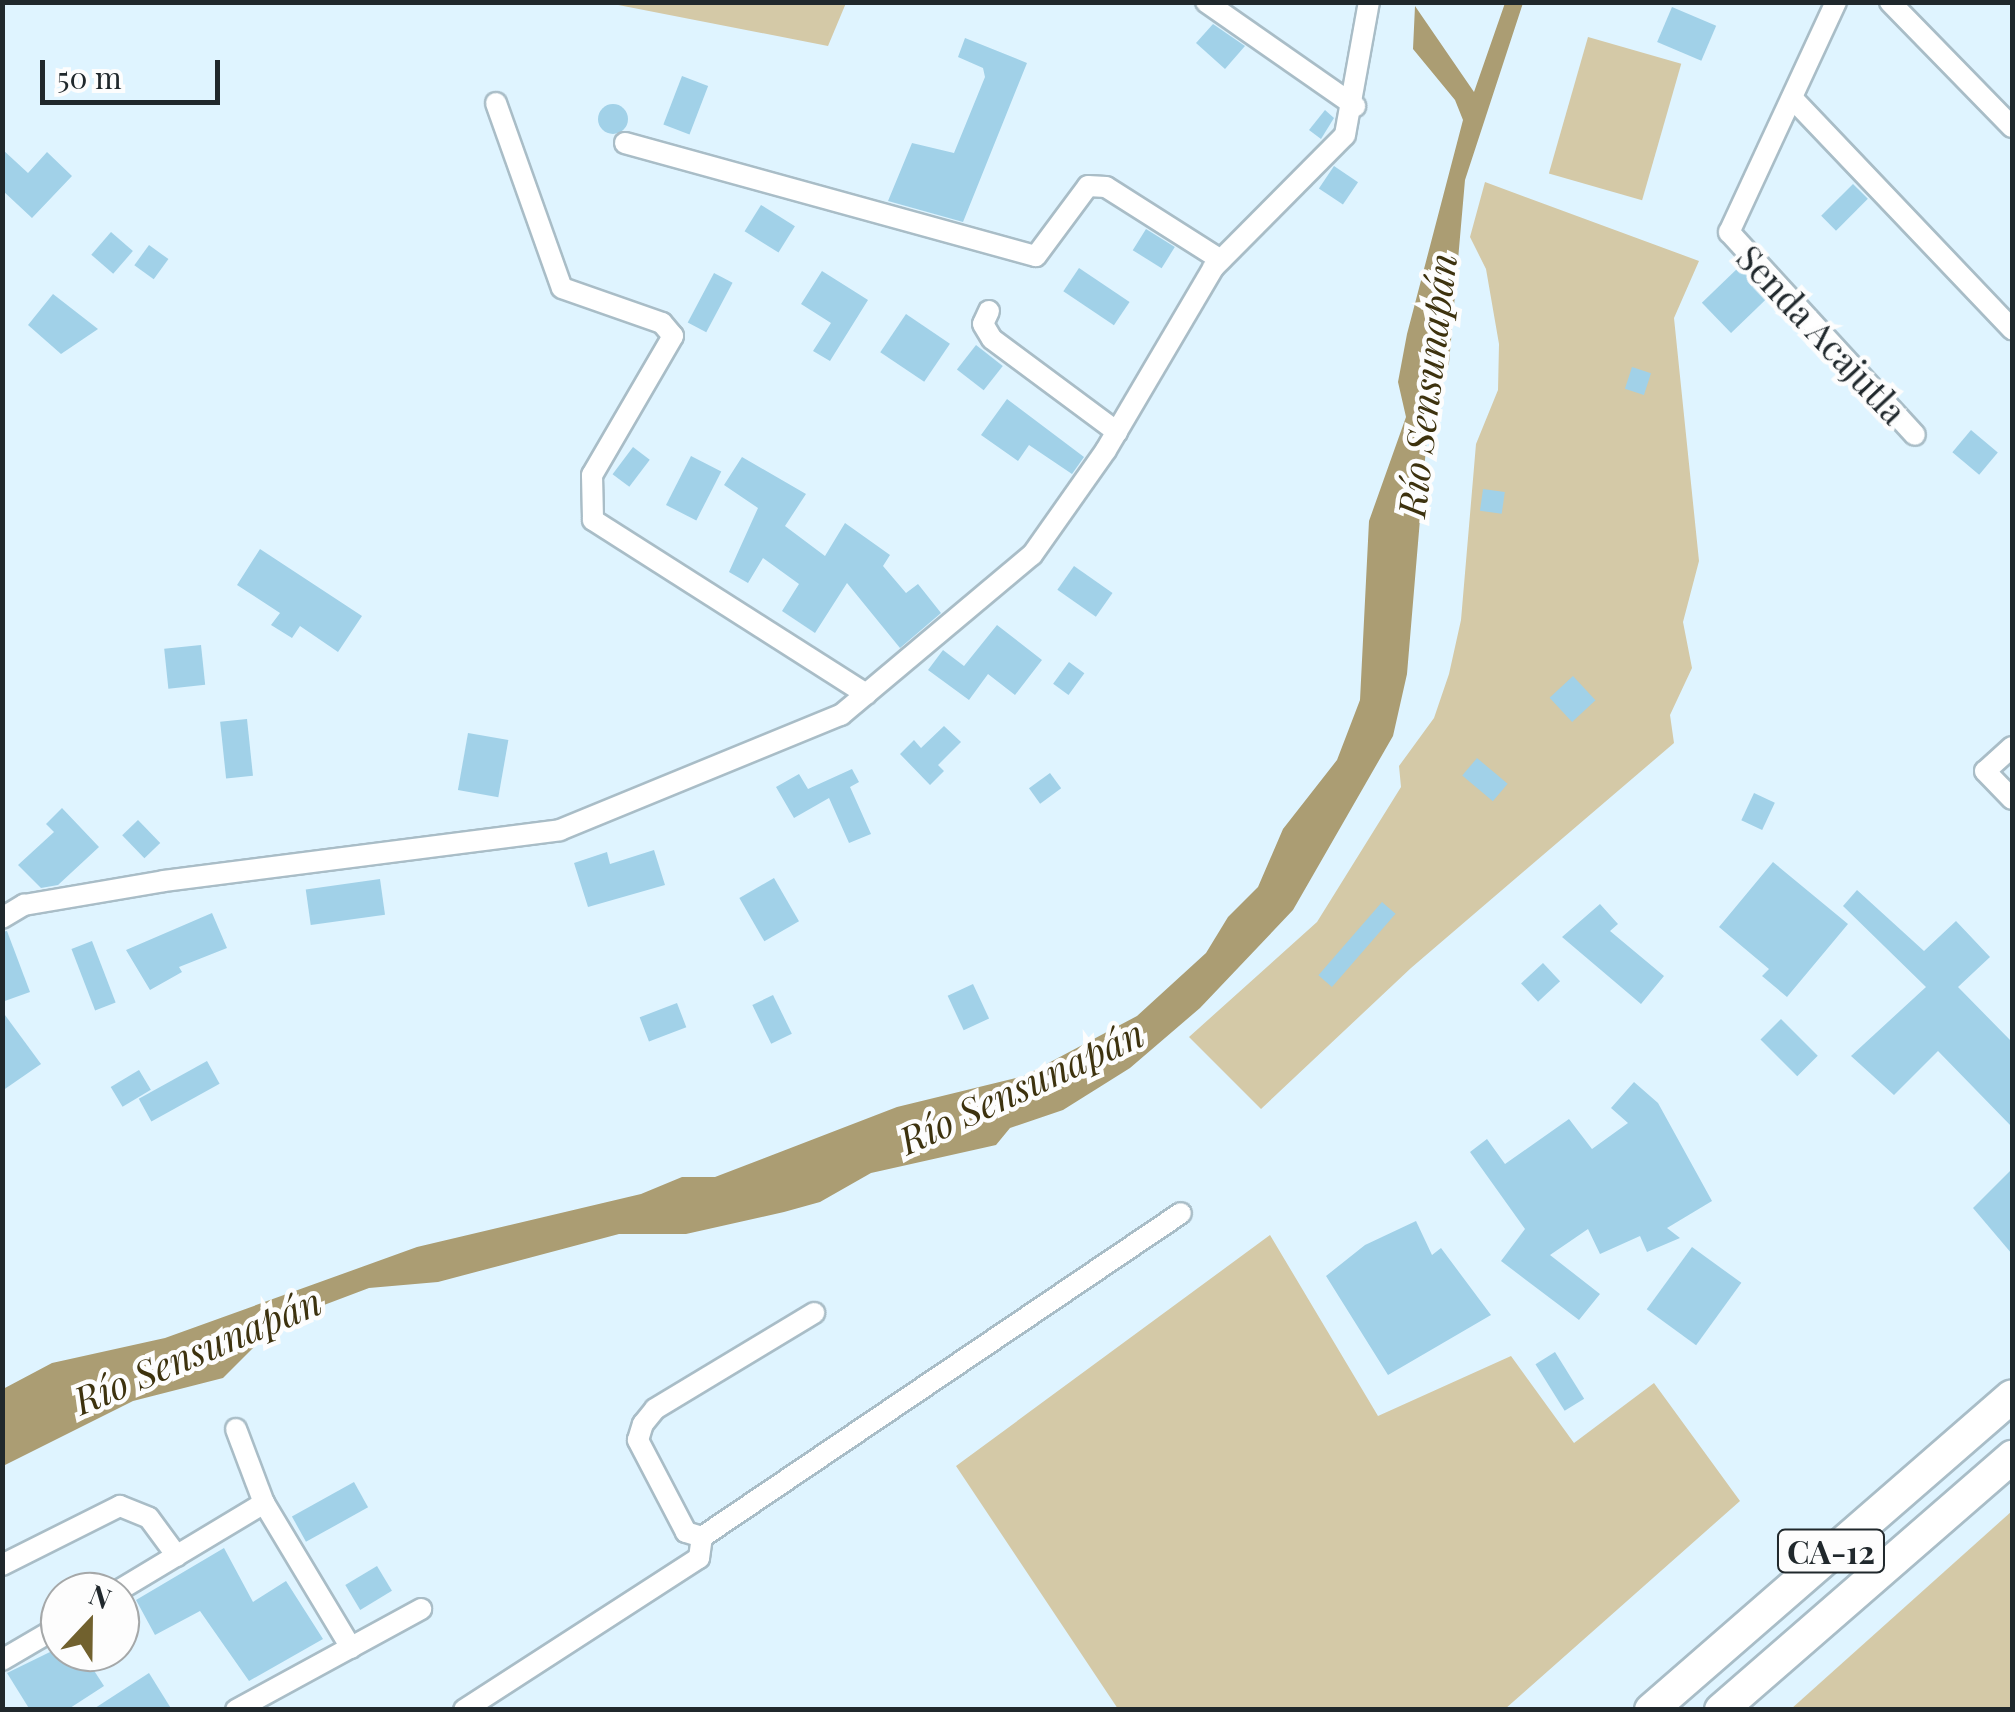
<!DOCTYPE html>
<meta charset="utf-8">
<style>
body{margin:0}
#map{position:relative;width:2015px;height:1712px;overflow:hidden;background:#dff4ff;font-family:"Playfair Display",serif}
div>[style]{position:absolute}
.green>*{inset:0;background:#d4c9a7;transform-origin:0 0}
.water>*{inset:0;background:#ab9d73}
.building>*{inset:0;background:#a1d1e8;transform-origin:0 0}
.round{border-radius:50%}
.roads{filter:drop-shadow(2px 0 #a9bdc7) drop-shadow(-2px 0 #a9bdc7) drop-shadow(0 2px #a9bdc7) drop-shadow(0 -2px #a9bdc7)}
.minor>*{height:20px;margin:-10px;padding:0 10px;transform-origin:10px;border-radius:10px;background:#fff}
.trunk>*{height:32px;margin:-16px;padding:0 16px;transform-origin:16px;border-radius:16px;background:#fff}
span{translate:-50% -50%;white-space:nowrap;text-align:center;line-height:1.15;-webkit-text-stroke:9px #fdfdfd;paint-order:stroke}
.shield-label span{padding:2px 8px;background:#fdfdfd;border:2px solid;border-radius:8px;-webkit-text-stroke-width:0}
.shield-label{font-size:32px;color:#20282c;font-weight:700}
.street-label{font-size:35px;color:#20282c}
.water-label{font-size:38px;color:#3d320e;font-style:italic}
.frame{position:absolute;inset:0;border:5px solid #20282c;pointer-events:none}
.north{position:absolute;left:40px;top:1572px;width:100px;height:100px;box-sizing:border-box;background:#fdfdfd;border:2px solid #a5a8a9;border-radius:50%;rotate:22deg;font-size:28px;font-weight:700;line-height:40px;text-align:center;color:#20282c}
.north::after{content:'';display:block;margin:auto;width:35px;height:45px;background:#71612e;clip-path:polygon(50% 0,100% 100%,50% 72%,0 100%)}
.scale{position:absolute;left:40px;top:60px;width:180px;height:45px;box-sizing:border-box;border:5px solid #20282c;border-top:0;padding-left:12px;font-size:30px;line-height:35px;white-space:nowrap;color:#20282c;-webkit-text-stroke:8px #fdfdfd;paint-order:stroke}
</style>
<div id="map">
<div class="green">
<div style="clip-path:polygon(608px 3px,846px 2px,846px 3px,828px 46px)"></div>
<div style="left:1588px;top:37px;width:97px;height:142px;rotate:16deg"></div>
<div style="clip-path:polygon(1485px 182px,1699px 261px,1674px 318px,1699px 561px,1683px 622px,1692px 668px,1670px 715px,1674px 743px,1411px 968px,1261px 1109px,1189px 1037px,1317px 922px,1401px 787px,1399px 766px,1434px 718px,1449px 674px,1461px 620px,1476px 444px,1498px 390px,1499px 344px,1486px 269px,1470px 237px)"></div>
<div style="clip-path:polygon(1270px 1235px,1378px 1416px,1511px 1356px,1574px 1443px,1654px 1383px,1740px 1501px,1505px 1709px,1118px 1709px,956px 1466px)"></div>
<div style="clip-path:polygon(2012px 1511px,2012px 1709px,1791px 1709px)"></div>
</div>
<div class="water">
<div style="clip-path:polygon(1505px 3px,1523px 3px,1465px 180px,1449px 363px,1428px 424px,1407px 674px,1393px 736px,1293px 910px,1200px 1008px,1130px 1068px,1063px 1110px,1010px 1128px,996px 1145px,871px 1173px,820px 1202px,784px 1212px,686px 1234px,619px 1234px,438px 1282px,369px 1288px,279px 1322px,223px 1378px,133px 1401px,3px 1466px,3px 1389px,52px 1363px,165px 1338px,417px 1247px,641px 1194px,682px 1177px,715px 1177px,897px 1107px,1024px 1076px,1137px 1016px,1206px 953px,1228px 917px,1258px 887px,1283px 829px,1337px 760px,1360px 700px,1369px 521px,1406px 417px,1398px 382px,1407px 334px,1463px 120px,1455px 100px,1413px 49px,1415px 6px,1474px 92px)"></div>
</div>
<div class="building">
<div style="left:1672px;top:7px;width:48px;height:38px;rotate:23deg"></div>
<div style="clip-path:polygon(1213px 24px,1245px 46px,1225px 69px,1196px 43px)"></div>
<div style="clip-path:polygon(965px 38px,1027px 63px,963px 222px,888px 201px,912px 143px,954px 153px,985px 77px,983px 68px,958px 57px)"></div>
<div style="left:682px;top:76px;width:28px;height:52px;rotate:21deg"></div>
<div class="round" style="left:598px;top:104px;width:30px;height:30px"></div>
<div style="clip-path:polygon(1325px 110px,1334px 118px,1321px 139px,1309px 130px)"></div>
<div style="clip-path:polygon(2px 149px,28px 173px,47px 152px,72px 176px,32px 218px,2px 190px)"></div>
<div style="left:1334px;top:166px;width:29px;height:27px;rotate:34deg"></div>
<div style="left:1853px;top:184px;width:21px;height:45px;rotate:45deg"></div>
<div style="left:761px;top:205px;width:40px;height:31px;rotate:32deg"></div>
<div style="left:1146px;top:229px;width:34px;height:25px;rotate:32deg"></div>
<div style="left:111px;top:232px;width:29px;height:30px;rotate:41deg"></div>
<div style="left:149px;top:245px;width:24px;height:25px;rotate:36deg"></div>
<div style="left:1740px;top:266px;width:42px;height:53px;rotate:46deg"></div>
<div style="left:1079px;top:268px;width:61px;height:28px;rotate:34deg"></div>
<div style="clip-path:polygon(822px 271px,868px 300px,830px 361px,813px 351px,831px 323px,801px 304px)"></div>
<div style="left:714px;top:273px;width:21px;height:56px;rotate:28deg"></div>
<div style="clip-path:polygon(53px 294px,98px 329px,61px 354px,28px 325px)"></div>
<div style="left:906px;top:314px;width:53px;height:46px;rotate:34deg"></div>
<div style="left:976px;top:345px;width:34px;height:31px;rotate:38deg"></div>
<div style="left:1632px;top:367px;width:20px;height:23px;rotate:18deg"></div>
<div style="clip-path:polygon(1007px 399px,1084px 457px,1072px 474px,1029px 445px,1018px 461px,981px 435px)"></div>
<div style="left:1971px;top:430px;width:35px;height:29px;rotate:40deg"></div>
<div style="left:633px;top:447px;width:21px;height:34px;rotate:37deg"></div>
<div style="left:691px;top:456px;width:34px;height:55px;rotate:27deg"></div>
<div style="clip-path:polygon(742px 457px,806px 494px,785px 526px,825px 556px,845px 523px,890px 555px,883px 566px,906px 593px,918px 584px,941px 613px,900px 648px,847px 583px,815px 633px,782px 611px,799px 584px,763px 558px,748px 583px,729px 572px,758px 508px,724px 485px)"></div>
<div style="left:1483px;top:489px;width:22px;height:22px;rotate:8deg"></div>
<div style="clip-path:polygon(260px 549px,362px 616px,338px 652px,300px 626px,292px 638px,271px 625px,280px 613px,237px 585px)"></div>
<div style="left:1074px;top:566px;width:47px;height:29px;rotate:35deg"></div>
<div style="clip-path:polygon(997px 625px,1042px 660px,1015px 695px,988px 674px,969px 700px,928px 670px,943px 650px,964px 666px)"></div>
<div style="left:201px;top:645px;width:40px;height:37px;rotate:84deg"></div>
<div style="left:1069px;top:662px;width:19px;height:27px;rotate:36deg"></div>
<div style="left:1573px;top:676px;width:33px;height:32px;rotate:47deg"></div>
<div style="left:247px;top:719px;width:57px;height:27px;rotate:84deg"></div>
<div style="clip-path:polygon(944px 726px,961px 742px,938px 765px,944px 771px,930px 785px,900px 754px,914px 740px,921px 748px)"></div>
<div style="left:468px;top:733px;width:41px;height:58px;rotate:10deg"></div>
<div style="left:1477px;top:758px;width:40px;height:23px;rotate:40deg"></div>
<div style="clip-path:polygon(852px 769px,859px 782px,850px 787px,871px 834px,849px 843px,829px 798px,794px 818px,776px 787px,799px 774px,808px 789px)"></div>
<div style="left:1050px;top:773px;width:19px;height:26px;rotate:54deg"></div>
<div style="left:1754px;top:793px;width:23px;height:30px;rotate:25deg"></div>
<div style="clip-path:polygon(62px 808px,99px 847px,58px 885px,41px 888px,18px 865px,54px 832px,46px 824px)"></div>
<div style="left:138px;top:820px;width:32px;height:22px;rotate:46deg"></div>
<div style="clip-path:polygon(654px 850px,665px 885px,588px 907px,574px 863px,607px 852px,610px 864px)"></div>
<div style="clip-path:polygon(1773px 862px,1848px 924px,1787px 997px,1762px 976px,1769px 969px,1719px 927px)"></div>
<div style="left:774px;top:878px;width:50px;height:40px;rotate:60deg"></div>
<div style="left:380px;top:879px;width:36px;height:75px;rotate:82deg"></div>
<div style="clip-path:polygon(1857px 890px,1924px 951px,1956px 921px,1990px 957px,1958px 987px,2012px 1042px,2012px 1127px,1938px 1051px,1894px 1095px,1851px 1056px,1926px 987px,1843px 906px)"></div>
<div style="left:1382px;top:902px;width:18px;height:97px;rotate:41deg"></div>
<div style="clip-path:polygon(1600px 904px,1618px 924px,1610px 931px,1664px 976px,1641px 1004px,1562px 937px)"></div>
<div style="clip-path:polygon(212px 913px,227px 948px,179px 967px,182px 972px,150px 990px,126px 950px)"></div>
<div style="clip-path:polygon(7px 931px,30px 992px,2px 1002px,2px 932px)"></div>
<div style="left:92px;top:941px;width:66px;height:22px;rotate:69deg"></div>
<div style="left:1543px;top:963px;width:25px;height:30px;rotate:47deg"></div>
<div style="left:973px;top:984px;width:38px;height:28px;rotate:65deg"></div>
<div style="left:773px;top:995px;width:43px;height:23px;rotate:64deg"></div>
<div style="left:677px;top:1003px;width:26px;height:40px;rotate:69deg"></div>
<div style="clip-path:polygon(2px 1011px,41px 1064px,2px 1091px)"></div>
<div style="left:1781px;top:1019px;width:52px;height:29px;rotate:45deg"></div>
<div style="left:207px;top:1061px;width:26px;height:78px;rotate:61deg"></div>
<div style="left:139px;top:1070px;width:23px;height:33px;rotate:59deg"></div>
<div style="clip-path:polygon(1634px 1082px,1658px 1103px,1712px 1201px,1667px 1228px,1680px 1238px,1647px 1252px,1640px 1236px,1600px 1254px,1588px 1229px,1550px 1255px,1600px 1294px,1579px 1320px,1501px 1261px,1525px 1229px,1470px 1152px,1487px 1139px,1505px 1164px,1569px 1119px,1592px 1149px,1628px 1123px,1611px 1108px)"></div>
<div style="clip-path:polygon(2012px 1169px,2012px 1254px,1973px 1208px)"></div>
<div style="clip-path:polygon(1416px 1221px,1432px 1255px,1441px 1248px,1491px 1315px,1388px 1375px,1326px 1276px,1365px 1245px)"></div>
<div style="left:1692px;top:1247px;width:61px;height:77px;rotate:36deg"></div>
<div style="left:1555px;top:1352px;width:55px;height:23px;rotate:58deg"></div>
<div style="left:354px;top:1482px;width:29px;height:71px;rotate:61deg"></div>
<div style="clip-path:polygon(224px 1548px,253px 1602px,286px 1581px,323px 1639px,249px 1681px,200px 1611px,155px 1635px,136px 1600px)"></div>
<div style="left:377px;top:1566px;width:29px;height:37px;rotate:59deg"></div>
<div style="clip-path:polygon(50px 1652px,82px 1652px,104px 1686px,67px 1710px,30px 1710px,7px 1673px)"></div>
<div style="clip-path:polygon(149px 1673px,172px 1710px,92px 1710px)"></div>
</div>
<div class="roads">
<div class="minor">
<div style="left:1206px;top:2px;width:182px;rotate:34.9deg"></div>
<div style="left:1836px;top:2px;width:254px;rotate:114.9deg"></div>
<div style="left:1729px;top:232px;width:275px;rotate:47.5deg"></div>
<div style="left:1890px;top:2px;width:175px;rotate:45.7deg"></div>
<div style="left:1793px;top:99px;width:318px;rotate:46.4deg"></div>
<div style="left:496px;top:103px;width:196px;rotate:70.4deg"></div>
<div style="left:562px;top:288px;width:106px;rotate:19.3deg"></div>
<div style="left:662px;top:323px;width:17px;rotate:50deg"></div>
<div style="left:673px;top:336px;width:161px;rotate:120.2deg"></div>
<div style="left:592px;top:475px;width:45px;rotate:88.7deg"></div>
<div style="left:593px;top:520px;width:324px;rotate:32.5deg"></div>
<div style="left:625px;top:143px;width:426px;rotate:15.4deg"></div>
<div style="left:1036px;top:256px;width:87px;rotate:-53.4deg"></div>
<div style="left:1088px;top:186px;width:18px;rotate:3deg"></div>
<div style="left:1106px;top:187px;width:136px;rotate:32.4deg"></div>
<div style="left:989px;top:311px;width:14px;rotate:115deg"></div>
<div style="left:983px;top:324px;width:17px;rotate:59deg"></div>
<div style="left:992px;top:339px;width:156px;rotate:36.6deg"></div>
<div style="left:2012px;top:747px;width:36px;rotate:138deg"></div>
<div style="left:1985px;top:771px;width:39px;rotate:46deg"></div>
<div style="left:2px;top:918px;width:26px;rotate:-31deg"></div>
<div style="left:24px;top:905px;width:142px;rotate:-9.7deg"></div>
<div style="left:164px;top:881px;width:399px;rotate:-7.3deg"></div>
<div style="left:560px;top:830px;width:304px;rotate:-22.3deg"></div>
<div style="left:841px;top:715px;width:249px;rotate:-40deg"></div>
<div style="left:1032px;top:555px;width:128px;rotate:-54.8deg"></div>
<div style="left:1106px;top:450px;width:211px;rotate:-59.5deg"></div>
<div style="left:1213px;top:268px;width:187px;rotate:-45.2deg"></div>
<div style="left:1345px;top:135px;width:135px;rotate:-79.8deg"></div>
<div style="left:236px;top:1429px;width:79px;rotate:69.3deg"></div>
<div style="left:702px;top:1537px;width:17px;rotate:-163deg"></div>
<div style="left:686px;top:1532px;width:104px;rotate:-117.6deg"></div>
<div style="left:638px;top:1440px;width:17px;rotate:-73deg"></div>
<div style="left:643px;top:1424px;width:19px;rotate:-51deg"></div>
<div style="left:655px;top:1409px;width:186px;rotate:-31.1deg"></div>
<div style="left:2px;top:1565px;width:132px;rotate:-26.6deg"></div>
<div style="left:120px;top:1506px;width:31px;rotate:22deg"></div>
<div style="left:149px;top:1518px;width:47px;rotate:53.6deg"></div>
<div style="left:116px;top:1592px;width:173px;rotate:-31deg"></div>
<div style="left:264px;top:1503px;width:169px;rotate:59deg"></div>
<div style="left:2px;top:1660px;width:67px;rotate:-30.4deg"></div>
<div style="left:236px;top:1710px;width:211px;rotate:-28.6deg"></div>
<div style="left:464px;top:1710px;width:280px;rotate:-32.9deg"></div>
<div style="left:699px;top:1558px;width:21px;rotate:-82deg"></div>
<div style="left:702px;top:1537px;width:578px;rotate:-34.07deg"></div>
</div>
<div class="trunk">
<div style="left:1651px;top:1710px;width:478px;rotate:-41deg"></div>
<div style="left:1721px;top:1710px;width:386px;rotate:-41deg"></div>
</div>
</div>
<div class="shield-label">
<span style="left:1831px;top:1551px">CA-12</span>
</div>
<div class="street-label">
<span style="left:1822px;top:334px;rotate:47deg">Senda Acajutla</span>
</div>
<div class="water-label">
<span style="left:1426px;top:385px;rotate:-83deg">Río Sensunapán</span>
<span style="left:1021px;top:1086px;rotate:-25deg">Río Sensunapán</span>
<span style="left:197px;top:1350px;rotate:-23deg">Río Sensunapán</span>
</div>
<div class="frame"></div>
<div class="north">N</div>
<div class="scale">50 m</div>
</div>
